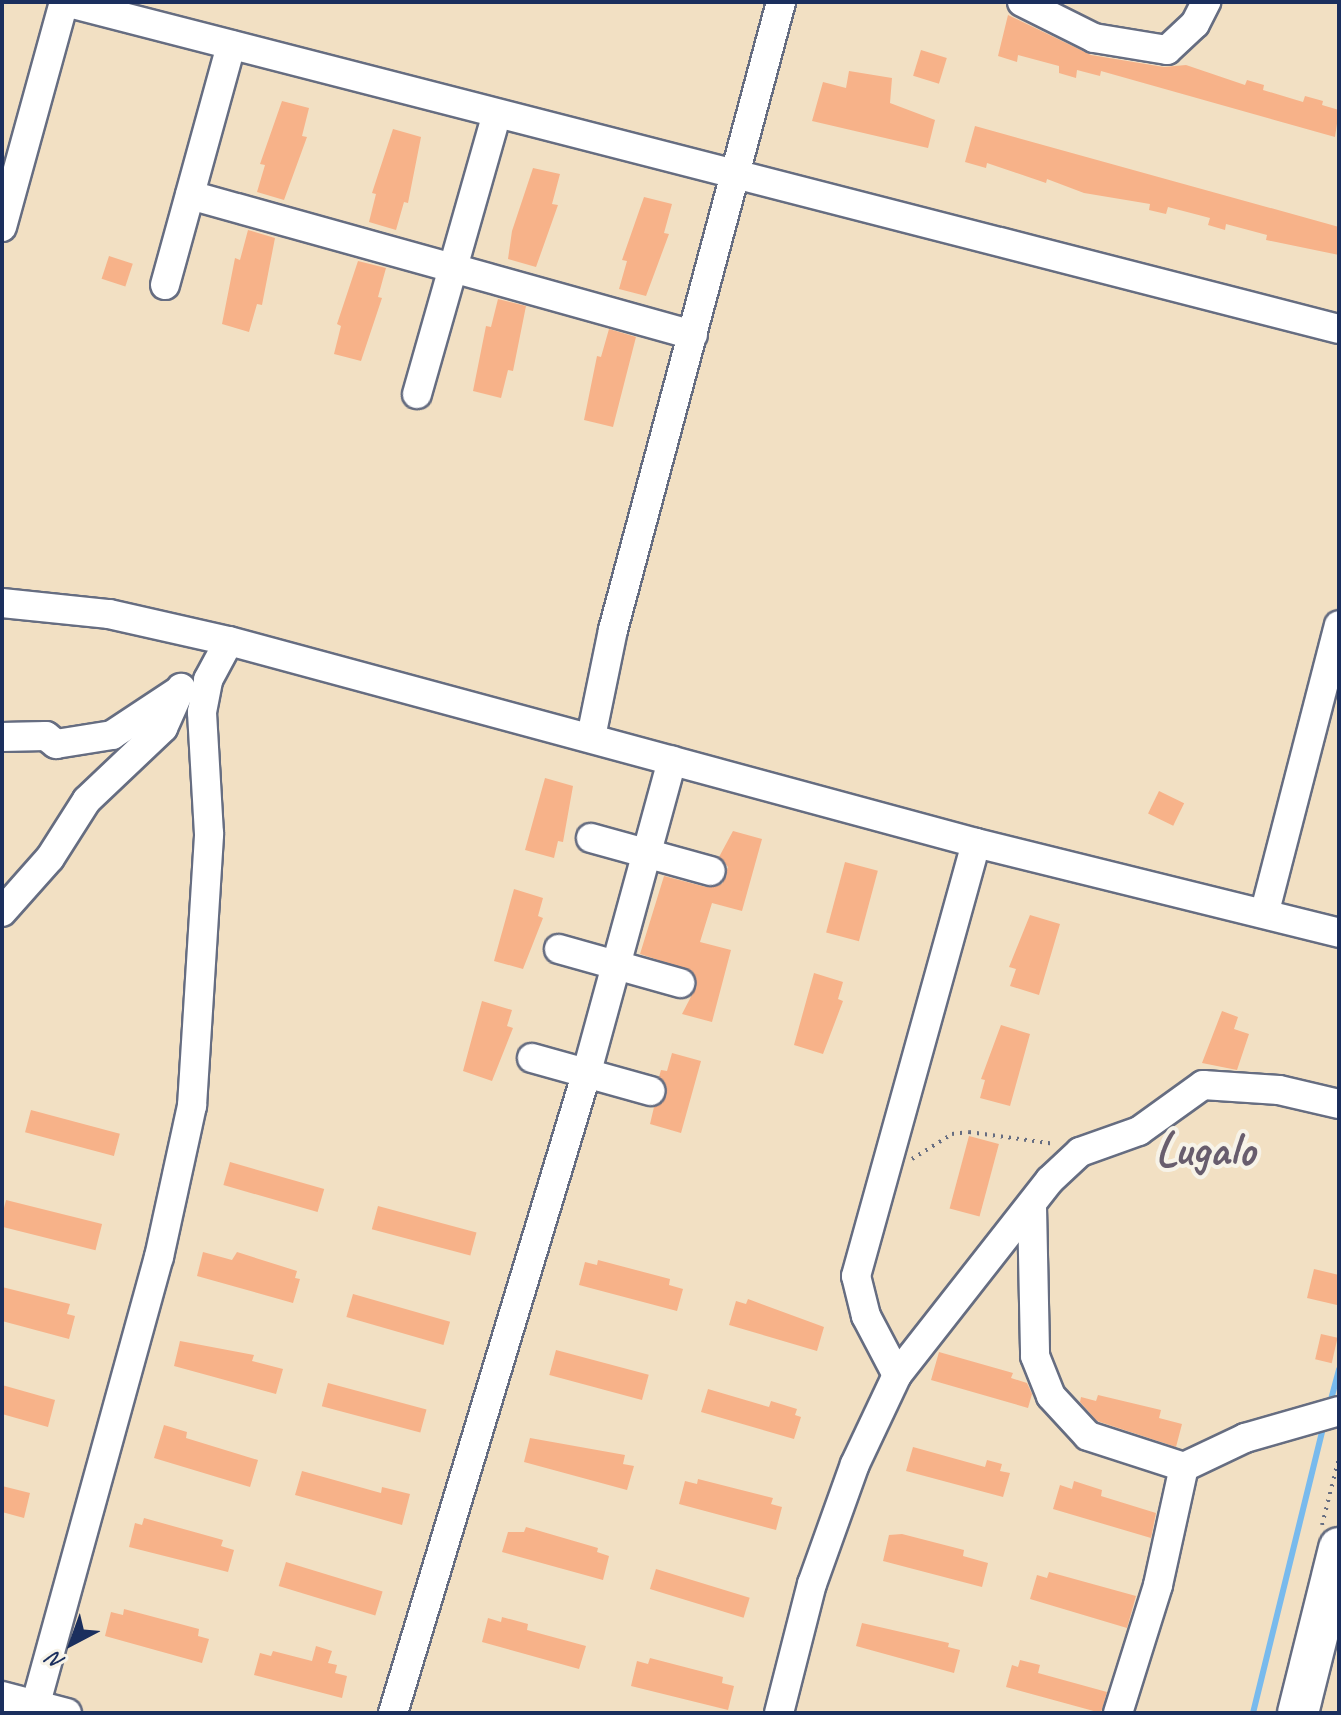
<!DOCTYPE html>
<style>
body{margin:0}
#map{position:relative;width:1341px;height:1715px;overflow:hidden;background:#f2e0c3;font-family:Caveat,sans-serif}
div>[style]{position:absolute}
.stream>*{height:6px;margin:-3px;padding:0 3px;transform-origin:3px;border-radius:3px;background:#78baed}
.building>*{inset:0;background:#f7b289;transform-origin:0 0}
.path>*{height:4px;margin-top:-2px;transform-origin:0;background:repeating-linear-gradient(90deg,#666d81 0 2px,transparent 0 8px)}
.roads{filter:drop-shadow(2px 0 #666d81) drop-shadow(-2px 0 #666d81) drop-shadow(0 2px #666d81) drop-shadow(0 -2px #666d81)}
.minor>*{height:28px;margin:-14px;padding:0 14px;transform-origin:14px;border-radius:14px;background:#fff}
.highway>*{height:40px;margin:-20px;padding:0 20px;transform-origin:20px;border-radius:20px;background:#fff}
span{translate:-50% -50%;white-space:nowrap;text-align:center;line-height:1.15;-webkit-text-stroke:8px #f7f3e8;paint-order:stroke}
.district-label{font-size:48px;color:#685d6d;font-weight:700}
.frame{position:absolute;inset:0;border:4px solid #1b2f5e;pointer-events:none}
.north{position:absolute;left:32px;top:1603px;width:80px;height:80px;-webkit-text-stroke:6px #f7f3e8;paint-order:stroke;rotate:221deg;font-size:22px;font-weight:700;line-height:32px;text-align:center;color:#1b2f5e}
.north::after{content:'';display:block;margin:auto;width:28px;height:36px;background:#1b2f5e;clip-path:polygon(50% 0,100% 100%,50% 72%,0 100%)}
</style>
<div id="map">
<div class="stream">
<div style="left:1329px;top:1407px;width:39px;rotate:-75deg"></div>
<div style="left:1253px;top:1713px;width:297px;rotate:-76.2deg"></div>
</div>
<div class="building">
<div style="clip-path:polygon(1008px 15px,1091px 55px,1164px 67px,1186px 65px,1245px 85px,1247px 80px,1264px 85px,1263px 90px,1303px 102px,1305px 96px,1323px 101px,1322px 105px,1339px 110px,1335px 137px,1101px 71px,1100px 76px,1077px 70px,1076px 78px,1059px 73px,1059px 66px,1018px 55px,1017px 62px,998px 56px)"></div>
<div style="left:921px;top:50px;width:27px;height:27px;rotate:17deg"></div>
<div style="clip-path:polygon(849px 71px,892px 78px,890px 103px,935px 120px,928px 148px,812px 121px,823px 82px,846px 88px)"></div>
<div style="clip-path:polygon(282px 101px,309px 108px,302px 136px,307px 137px,284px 200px,257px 192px,265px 165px,260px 164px)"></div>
<div style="clip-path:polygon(975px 126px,1339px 227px,1339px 255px,1266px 240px,1267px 235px,1226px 224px,1225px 230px,1208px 225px,1210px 218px,1168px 207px,1166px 214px,1149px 210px,1150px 204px,1084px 193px,1047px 179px,1046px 183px,987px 163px,986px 168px,965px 162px)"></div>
<div style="clip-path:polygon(393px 129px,421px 137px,408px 203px,404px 202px,396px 230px,369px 222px,376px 194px,372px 193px)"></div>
<div style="clip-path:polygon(533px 168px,560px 174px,552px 204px,558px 205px,536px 267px,508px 259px,512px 231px)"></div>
<div style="clip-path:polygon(644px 197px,672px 204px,664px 233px,669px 234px,646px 296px,619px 289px,627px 261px,622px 260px)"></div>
<div style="clip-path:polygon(248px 230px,275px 238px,262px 305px,257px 304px,249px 332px,222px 324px,235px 258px,240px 260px)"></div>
<div style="left:109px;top:256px;width:25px;height:24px;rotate:18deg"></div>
<div style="clip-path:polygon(358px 261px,386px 268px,378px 297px,382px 298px,361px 361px,334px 354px,341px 326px,337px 324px)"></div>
<div style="clip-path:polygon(498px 299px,526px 306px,513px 371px,508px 370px,501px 398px,473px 391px,486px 326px,491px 327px)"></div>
<div style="clip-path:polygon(609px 329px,636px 337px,613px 427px,584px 420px,597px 356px,601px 357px)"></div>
<div style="clip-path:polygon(545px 778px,573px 786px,563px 842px,558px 841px,554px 858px,525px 850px)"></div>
<div style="left:1159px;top:791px;width:28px;height:25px;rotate:26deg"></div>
<div style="clip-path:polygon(733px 831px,762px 839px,742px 911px,712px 903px,700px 942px,731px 950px,712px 1022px,682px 1014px,696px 987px,692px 971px,640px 954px,664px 876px,706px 887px,722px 884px,728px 867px,719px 857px)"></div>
<div style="left:845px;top:862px;width:34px;height:73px;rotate:15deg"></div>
<div style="clip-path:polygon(514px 889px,543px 898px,538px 916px,543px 918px,523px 969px,494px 961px)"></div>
<div style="clip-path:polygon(1030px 915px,1060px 924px,1039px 995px,1010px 986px,1016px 969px,1009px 967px)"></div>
<div style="clip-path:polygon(814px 973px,843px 982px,838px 999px,843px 1001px,823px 1054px,794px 1045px)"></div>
<div style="clip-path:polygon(482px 1001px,512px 1010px,507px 1026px,513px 1028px,492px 1081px,463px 1071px)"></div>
<div style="clip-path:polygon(1222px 1011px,1238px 1017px,1234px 1029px,1249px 1034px,1237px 1070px,1202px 1063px)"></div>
<div style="clip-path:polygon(1001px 1025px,1030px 1034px,1010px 1106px,980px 1098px,985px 1080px,981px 1079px)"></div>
<div style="clip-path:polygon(672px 1053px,701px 1061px,681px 1133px,650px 1124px,654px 1107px,666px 1096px,659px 1077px,661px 1070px,667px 1071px)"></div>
<div style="left:31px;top:1110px;width:92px;height:23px;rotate:15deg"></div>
<div style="left:969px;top:1136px;width:31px;height:75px;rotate:15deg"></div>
<div style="left:230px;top:1162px;width:98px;height:24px;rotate:16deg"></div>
<div style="left:6px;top:1200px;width:99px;height:27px;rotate:14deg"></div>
<div style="left:378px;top:1206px;width:102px;height:24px;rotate:15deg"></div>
<div style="clip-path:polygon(203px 1252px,232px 1260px,237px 1252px,297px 1271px,295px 1278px,300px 1279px,293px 1303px,197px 1276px)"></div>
<div style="clip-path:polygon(598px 1260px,670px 1279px,669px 1285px,683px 1289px,677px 1311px,579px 1285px,585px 1262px,597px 1265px)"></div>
<div style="clip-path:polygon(1314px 1269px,1339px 1275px,1337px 1305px,1307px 1298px)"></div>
<div style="clip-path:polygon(2px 1287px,70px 1304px,67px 1314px,75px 1316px,69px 1339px,2px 1321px)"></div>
<div style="left:353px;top:1294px;width:101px;height:24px;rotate:16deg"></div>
<div style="clip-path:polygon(748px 1299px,824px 1327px,817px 1351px,729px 1325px,736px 1301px,746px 1304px)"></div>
<div style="left:1321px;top:1334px;width:17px;height:26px;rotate:13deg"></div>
<div style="clip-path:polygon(180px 1341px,254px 1355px,252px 1361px,283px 1369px,276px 1394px,174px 1366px)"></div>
<div style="left:556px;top:1350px;width:96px;height:26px;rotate:15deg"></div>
<div style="clip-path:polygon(939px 1352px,1013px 1373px,1011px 1378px,1027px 1383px,1032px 1394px,1028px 1408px,931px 1380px)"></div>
<div style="left:328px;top:1383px;width:102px;height:24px;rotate:15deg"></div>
<div style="clip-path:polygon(2px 1385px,55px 1400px,48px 1427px,2px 1414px)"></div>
<div style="clip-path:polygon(708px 1389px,769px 1407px,771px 1401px,797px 1409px,795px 1415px,801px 1417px,794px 1439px,701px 1412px)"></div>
<div style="clip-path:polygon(1098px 1395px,1161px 1410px,1159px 1418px,1182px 1424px,1176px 1447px,1097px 1421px,1080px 1402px,1081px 1397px,1096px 1401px)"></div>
<div style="clip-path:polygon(164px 1425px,187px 1432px,186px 1438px,258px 1460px,250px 1487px,154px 1458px)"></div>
<div style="clip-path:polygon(530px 1438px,625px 1455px,623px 1464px,634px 1466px,627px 1490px,524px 1462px)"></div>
<div style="clip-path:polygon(913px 1447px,985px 1467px,987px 1460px,1002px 1464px,1000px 1471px,1010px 1473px,1003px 1497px,906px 1471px)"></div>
<div style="clip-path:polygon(302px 1471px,381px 1493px,382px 1487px,410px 1494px,402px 1525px,295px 1495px)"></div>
<div style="clip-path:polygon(698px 1479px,773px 1498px,771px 1504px,782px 1507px,776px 1530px,679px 1504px,685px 1481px,697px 1484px)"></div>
<div style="clip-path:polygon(1074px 1481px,1102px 1490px,1101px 1496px,1156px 1513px,1151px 1538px,1053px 1509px,1060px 1485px,1072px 1489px)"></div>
<div style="clip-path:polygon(2px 1486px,30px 1493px,24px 1518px,2px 1512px)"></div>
<div style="clip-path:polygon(144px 1518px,223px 1540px,221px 1546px,234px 1550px,228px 1572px,129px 1547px,135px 1523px,142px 1525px)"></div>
<div style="clip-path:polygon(526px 1527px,598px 1548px,597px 1552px,609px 1556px,603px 1580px,502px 1552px,508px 1532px,524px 1532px)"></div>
<div style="clip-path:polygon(902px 1534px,964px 1550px,963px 1556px,988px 1563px,982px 1587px,883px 1561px,889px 1535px)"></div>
<div style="left:286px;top:1562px;width:101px;height:25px;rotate:17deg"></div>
<div style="left:656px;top:1569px;width:98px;height:21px;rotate:17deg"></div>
<div style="clip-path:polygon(1049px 1572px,1136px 1596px,1127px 1628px,1030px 1599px,1037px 1575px,1047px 1578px)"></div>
<div style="clip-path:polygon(124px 1609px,199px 1629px,198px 1636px,209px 1639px,202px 1663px,105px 1636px,111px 1612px,123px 1615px)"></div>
<div style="clip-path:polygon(502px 1617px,528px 1624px,527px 1630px,586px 1646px,579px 1669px,482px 1642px,488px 1618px,501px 1622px)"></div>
<div style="clip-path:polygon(862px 1623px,949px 1643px,948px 1647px,960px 1650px,954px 1673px,856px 1646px)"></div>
<div style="clip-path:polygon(316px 1646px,332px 1651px,328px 1663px,337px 1665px,335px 1673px,347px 1676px,342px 1698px,254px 1675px,260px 1653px,271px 1656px,273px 1651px,312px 1661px)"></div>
<div style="clip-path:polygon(650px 1658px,723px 1677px,722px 1683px,734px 1686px,728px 1710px,631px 1686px,637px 1661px,648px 1664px)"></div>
<div style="clip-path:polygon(1020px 1660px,1040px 1665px,1038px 1673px,1107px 1692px,1101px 1713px,1006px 1687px,1012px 1665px,1018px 1667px)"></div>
</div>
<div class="path">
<div style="left:912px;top:1159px;width:47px;rotate:-32deg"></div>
<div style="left:952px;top:1134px;width:17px;rotate:-7deg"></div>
<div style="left:969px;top:1132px;width:87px;rotate:7.9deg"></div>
<div style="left:1322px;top:1525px;width:69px;rotate:-75.8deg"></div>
</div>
<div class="roads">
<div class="minor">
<div style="left:65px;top:2px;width:1315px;rotate:14.4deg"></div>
<div style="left:1022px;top:2px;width:80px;rotate:26.6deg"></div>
<div style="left:1094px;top:38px;width:74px;rotate:9.3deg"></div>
<div style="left:1167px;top:50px;width:38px;rotate:-43deg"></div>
<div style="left:1195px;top:24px;width:25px;rotate:-63deg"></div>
<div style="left:190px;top:195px;width:522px;rotate:15.55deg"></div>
<div style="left:2px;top:227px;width:233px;rotate:-74.6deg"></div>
<div style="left:165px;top:285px;width:249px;rotate:-74.6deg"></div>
<div style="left:417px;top:394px;width:289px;rotate:-74.1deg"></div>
<div style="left:2px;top:603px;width:108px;rotate:5.9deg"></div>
<div style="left:109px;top:614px;width:123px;rotate:12.7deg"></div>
<div style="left:229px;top:641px;width:774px;rotate:15.13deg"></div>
<div style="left:976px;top:843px;width:374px;rotate:13.9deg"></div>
<div style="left:2px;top:737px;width:44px;rotate:-1.3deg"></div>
<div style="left:46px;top:736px;width:13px;rotate:39deg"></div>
<div style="left:56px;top:744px;width:57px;rotate:-9.1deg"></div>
<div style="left:112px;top:735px;width:78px;rotate:-33.5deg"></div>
<div style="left:591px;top:737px;width:109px;rotate:-78.4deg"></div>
<div style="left:613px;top:630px;width:650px;rotate:-75.02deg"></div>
<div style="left:591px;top:838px;width:124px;rotate:15.4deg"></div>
<div style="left:1265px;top:911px;width:295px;rotate:-75.5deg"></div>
<div style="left:2px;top:912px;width:72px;rotate:-48.4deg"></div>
<div style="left:50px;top:858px;width:69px;rotate:-57.5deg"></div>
<div style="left:87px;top:800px;width:105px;rotate:-43.5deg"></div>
<div style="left:163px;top:728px;width:44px;rotate:-65.8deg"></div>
<div style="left:559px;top:949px;width:126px;rotate:15.7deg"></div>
<div style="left:532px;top:1058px;width:123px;rotate:15.6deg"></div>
<div style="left:1032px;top:1207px;width:149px;rotate:88.8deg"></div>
<div style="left:1035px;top:1356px;width:43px;rotate:68.2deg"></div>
<div style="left:1051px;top:1396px;width:54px;rotate:47.2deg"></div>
<div style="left:1088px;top:1436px;width:101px;rotate:17.9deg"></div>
<div style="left:897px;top:1375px;width:67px;rotate:-117.7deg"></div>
<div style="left:866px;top:1316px;width:41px;rotate:-104deg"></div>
<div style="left:856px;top:1276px;width:449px;rotate:-74.5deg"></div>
<div style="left:2px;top:1696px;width:67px;rotate:14.7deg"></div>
<div style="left:36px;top:1703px;width:463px;rotate:-74.6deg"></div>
<div style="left:159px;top:1257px;width:155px;rotate:-77.7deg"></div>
<div style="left:192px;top:1106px;width:273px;rotate:-86.4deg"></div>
<div style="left:209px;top:834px;width:122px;rotate:-93.3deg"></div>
<div style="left:202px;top:712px;width:33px;rotate:-79deg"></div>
<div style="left:208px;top:680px;width:44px;rotate:-61.7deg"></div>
<div style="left:393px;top:1713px;width:667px;rotate:-73.17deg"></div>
<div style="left:586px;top:1075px;width:326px;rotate:-74.7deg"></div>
<div style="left:779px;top:1713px;width:133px;rotate:-75.7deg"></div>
<div style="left:812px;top:1584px;width:127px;rotate:-70.3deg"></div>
<div style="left:855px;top:1464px;width:98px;rotate:-64.7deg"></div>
<div style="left:897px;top:1375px;width:248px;rotate:-51.9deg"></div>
<div style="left:1050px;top:1180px;width:41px;rotate:-43deg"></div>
<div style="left:1080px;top:1152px;width:63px;rotate:-19.6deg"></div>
<div style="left:1139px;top:1131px;width:79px;rotate:-35.7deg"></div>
<div style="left:1203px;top:1085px;width:76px;rotate:3.8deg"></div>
<div style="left:1279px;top:1090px;width:62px;rotate:13.1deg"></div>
<div style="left:1118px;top:1713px;width:134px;rotate:-72.6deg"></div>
<div style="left:1158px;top:1585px;width:121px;rotate:-77.6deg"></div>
<div style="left:1184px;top:1467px;width:68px;rotate:-25.4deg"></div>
<div style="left:1245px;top:1438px;width:98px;rotate:-16deg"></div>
</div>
<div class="highway">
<div style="left:1298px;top:1713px;width:170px;rotate:-76deg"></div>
</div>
</div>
<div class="district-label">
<span style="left:1205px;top:1150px">Lugalo</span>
</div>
<div class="frame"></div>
<div class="north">N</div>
</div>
